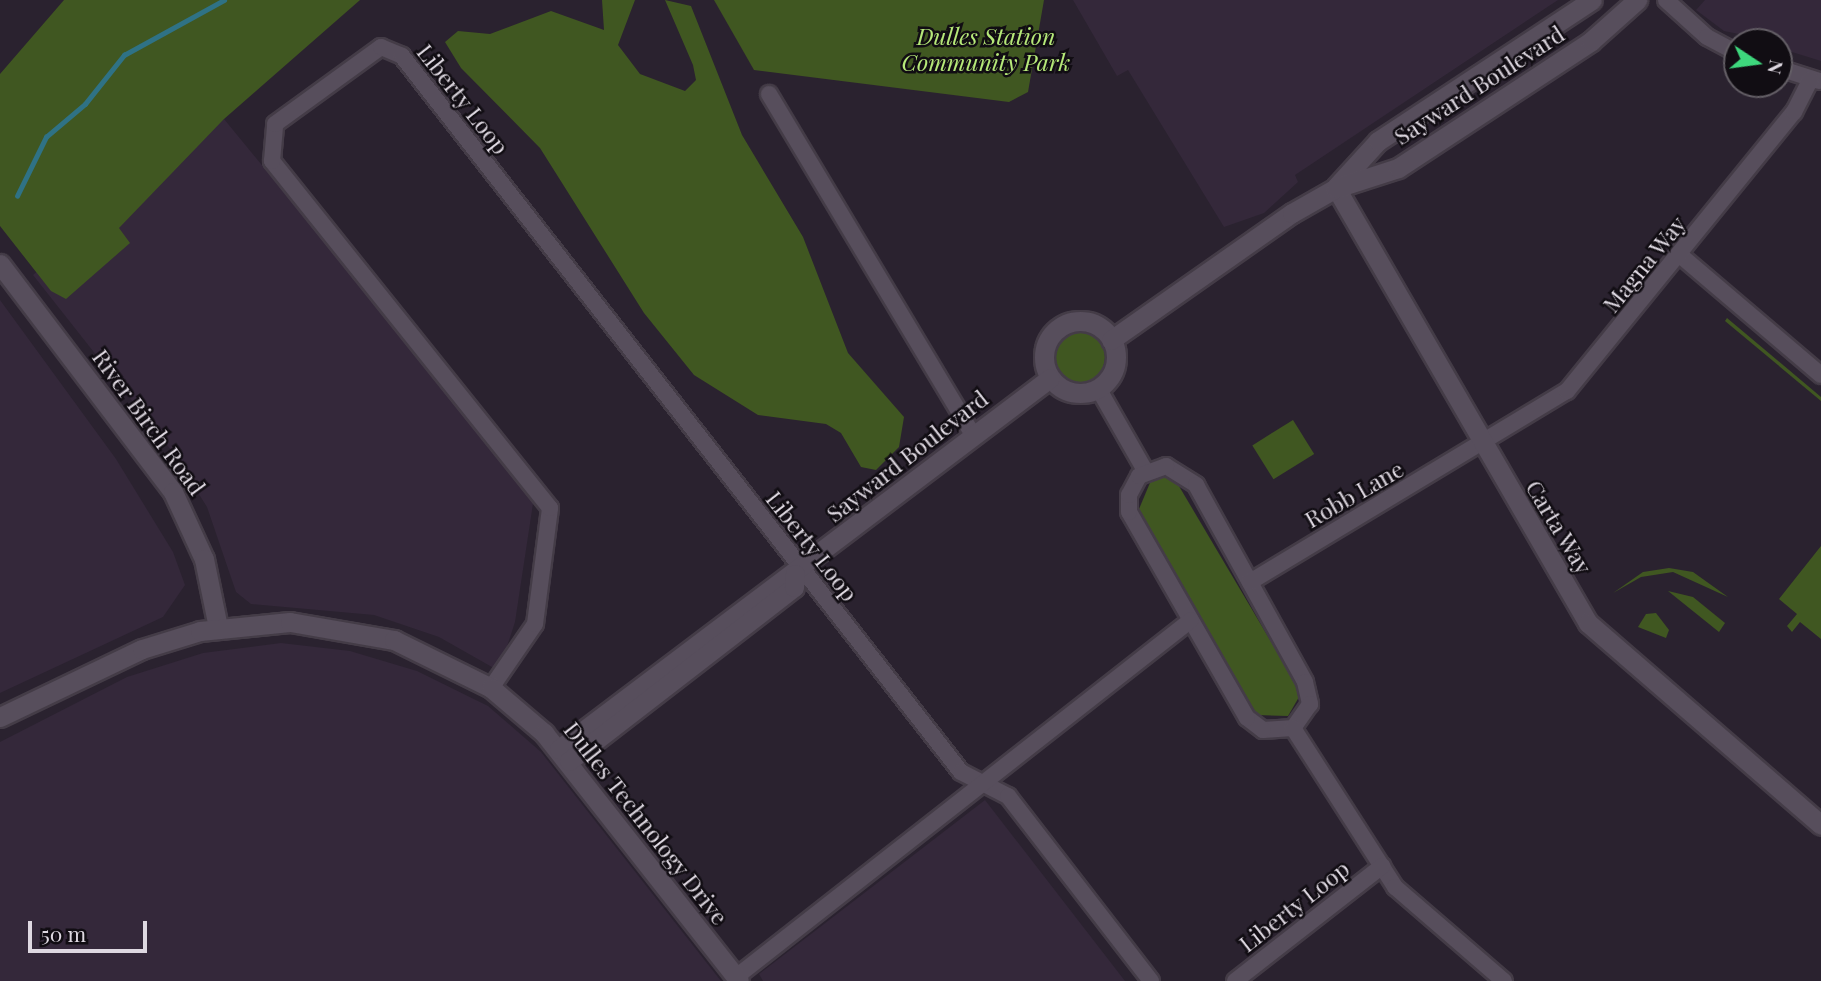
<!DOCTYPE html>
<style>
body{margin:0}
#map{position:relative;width:1821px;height:981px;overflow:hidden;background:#2a222f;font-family:"Playfair Display",serif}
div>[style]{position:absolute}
.built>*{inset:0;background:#34283a}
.green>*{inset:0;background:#405721;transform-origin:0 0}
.round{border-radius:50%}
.stream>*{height:4.5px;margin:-2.25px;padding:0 2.25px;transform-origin:2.25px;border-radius:2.25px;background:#2f7285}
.roads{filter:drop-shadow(2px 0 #443c47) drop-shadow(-2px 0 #443c47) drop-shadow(0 2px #443c47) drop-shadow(0 -2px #443c47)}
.minor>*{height:16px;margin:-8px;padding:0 8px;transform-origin:8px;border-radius:8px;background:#574e5c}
.tertiary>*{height:19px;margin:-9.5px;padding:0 9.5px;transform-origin:9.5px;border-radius:9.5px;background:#574e5c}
.tertiary>.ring{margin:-9.5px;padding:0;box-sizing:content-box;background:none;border:19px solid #574e5c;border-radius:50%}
span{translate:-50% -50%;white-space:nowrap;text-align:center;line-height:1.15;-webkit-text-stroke:5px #110d13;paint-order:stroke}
.park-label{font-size:23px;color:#b6e979;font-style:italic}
.street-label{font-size:23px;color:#ded8e1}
.north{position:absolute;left:1723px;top:28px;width:70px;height:70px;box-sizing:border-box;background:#110d13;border:2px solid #635e65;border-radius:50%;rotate:103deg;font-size:19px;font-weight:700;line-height:28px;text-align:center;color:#ded8e1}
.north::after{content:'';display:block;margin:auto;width:24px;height:32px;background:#3ed77d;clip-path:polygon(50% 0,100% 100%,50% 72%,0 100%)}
.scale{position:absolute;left:28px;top:921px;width:119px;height:32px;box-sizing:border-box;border:4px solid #ded8e1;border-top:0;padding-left:9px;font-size:21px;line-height:24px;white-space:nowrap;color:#ded8e1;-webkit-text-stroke:5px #110d13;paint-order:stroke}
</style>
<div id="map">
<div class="built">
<div style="clip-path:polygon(1073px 0,1558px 0,1295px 175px,1298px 182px,1264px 213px,1224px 227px,1128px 70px,1117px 76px)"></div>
<div style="clip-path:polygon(1705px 0,1821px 0,1821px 61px,1779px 48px,1779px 42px,1724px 31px,1696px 10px)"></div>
<div style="clip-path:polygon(224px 119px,534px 497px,515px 622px,499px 671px,439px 637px,374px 615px,251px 604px,236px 592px,207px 507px,171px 450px,33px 275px)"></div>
<div style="clip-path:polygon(0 300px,116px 459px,173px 552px,185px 585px,163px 617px,0 693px)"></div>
<div style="clip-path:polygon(281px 643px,350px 651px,417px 671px,488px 706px,541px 752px,721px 981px,0 981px,0 742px,127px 677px,203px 653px)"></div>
<div style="clip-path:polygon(985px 800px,1125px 981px,763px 981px,759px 974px)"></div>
</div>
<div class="green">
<div style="clip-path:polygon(64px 0,360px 0,224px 119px,119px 228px,130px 243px,66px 299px,51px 291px,0 226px,0 74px)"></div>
<div style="clip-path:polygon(602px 0,635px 0,618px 45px,640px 74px,685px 91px,696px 80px,693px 65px,665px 0,691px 6px,742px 135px,803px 237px,848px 353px,904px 417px,899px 447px,876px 470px,861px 467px,841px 433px,826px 424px,758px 415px,694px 375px,644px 313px,540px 148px,461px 68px,445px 42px,458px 31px,490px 34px,551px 11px,604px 30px)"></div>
<div style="clip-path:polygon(714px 0,1044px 0,1028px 92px,1009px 102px,754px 70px)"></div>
<div style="clip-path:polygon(1727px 318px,1821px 397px,1821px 401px,1725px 321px)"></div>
<div class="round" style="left:1053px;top:331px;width:52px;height:52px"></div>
<div style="left:1293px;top:420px;width:40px;height:48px;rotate:58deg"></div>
<div style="clip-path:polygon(1173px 476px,1295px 682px,1299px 697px,1288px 716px,1257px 715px,1139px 509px,1152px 478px)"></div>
<div style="clip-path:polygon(1821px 546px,1821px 639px,1800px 622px,1792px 632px,1787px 626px,1797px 614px,1779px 599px)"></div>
<div style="clip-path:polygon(1669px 568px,1693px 572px,1728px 597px,1673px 572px,1641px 577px,1613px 593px,1643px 572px)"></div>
<div style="clip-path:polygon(1668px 591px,1693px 597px,1725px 623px,1719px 632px)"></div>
<div style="clip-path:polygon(1656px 613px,1669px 630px,1666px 638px,1638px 627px,1646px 614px)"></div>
</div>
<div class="stream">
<div style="left:17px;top:196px;width:66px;rotate:-63.8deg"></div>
<div style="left:46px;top:137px;width:51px;rotate:-40.2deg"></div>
<div style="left:85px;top:104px;width:63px;rotate:-51.5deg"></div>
<div style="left:124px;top:55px;width:114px;rotate:-28.8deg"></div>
</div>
<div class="roads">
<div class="minor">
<div style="left:1666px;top:0;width:55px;rotate:42.1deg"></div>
<div style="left:1707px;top:37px;width:34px;rotate:28deg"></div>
<div style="left:1779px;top:68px;width:42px;rotate:18deg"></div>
<div style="left:769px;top:94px;width:397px;rotate:59.1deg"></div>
<div style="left:1680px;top:255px;width:185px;rotate:40.4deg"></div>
<div style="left:1098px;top:388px;width:97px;rotate:60.3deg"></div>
<div style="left:1166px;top:466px;width:36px;rotate:32deg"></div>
<div style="left:1196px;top:485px;width:225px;rotate:61deg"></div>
<div style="left:1305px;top:682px;width:23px;rotate:77deg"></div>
<div style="left:1310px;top:704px;width:29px;rotate:125deg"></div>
<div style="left:1293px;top:728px;width:30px;rotate:176deg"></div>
<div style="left:1263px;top:730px;width:20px;rotate:-143deg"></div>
<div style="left:1247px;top:718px;width:237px;rotate:-119.8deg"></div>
<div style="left:1129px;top:512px;width:17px;rotate:-90deg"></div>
<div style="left:1129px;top:495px;width:21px;rotate:-62deg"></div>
<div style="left:1139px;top:476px;width:29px;rotate:-20deg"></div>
<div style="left:1250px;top:582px;width:370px;rotate:-31.1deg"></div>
<div style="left:1567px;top:391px;width:360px;rotate:-50.9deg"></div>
<div style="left:1794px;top:112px;width:37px;rotate:-63deg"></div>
<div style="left:491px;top:688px;width:78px;rotate:-55.5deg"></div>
<div style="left:535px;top:624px;width:117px;rotate:-82.6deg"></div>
<div style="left:550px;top:508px;width:445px;rotate:-128.7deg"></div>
<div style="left:272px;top:161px;width:37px;rotate:-85deg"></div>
<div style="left:275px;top:124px;width:131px;rotate:-36deg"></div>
<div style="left:381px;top:47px;width:23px;rotate:23deg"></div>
<div style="left:402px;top:56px;width:908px;rotate:52.02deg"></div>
<div style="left:961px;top:772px;width:53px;rotate:27.1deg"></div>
<div style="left:1008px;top:796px;width:234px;rotate:52.3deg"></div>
<div style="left:1293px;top:728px;width:189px;rotate:57.3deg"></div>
<div style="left:1395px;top:887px;width:144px;rotate:40.8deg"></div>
<div style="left:736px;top:977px;width:578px;rotate:-38.12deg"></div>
<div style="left:1235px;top:981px;width:187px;rotate:-38deg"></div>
</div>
<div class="tertiary">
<div style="left:1336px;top:187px;width:62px;rotate:-47.6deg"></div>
<div style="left:1378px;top:141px;width:256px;rotate:-33.4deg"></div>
<div style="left:1336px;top:188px;width:503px;rotate:59.92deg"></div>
<div style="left:1588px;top:623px;width:308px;rotate:40.9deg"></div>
<div style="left:0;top:264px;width:286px;rotate:52.8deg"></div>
<div style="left:173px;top:492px;width:74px;rotate:65.2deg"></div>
<div style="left:204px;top:559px;width:69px;rotate:78.4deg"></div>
<div class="ring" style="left:1044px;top:321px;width:53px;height:53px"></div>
<div style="left:1111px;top:340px;width:221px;rotate:-35.1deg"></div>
<div style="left:1292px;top:213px;width:51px;rotate:-29.6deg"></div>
<div style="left:1336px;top:188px;width:65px;rotate:-17.9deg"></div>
<div style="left:1398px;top:168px;width:231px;rotate:-33.3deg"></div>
<div style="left:1591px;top:41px;width:62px;rotate:-41.7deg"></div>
<div style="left:0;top:717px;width:157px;rotate:-25.6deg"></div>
<div style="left:142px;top:649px;width:61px;rotate:-17.2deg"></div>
<div style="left:200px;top:631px;width:90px;rotate:-5.7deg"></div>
<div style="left:290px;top:622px;width:106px;rotate:9.8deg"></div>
<div style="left:394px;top:640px;width:108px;rotate:26.3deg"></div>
<div style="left:491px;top:688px;width:70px;rotate:40.3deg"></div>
<div style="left:544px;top:733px;width:315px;rotate:51.8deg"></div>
<div style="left:559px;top:749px;width:615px;rotate:-37.07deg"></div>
<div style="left:569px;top:761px;width:284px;rotate:-37.7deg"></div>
<div style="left:794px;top:587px;width:13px;rotate:-86deg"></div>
</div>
</div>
<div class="park-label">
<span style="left:986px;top:49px">Dulles Station<br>Community Park</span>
</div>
<div class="street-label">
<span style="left:1479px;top:85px;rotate:-33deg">Sayward Boulevard</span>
<span style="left:463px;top:99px;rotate:52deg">Liberty Loop</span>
<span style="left:1644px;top:264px;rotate:-51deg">Magna Way</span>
<span style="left:149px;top:422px;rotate:54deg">River Birch Road</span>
<span style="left:907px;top:456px;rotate:-38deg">Sayward Boulevard</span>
<span style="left:1354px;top:494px;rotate:-30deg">Robb Lane</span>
<span style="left:1559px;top:527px;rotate:59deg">Carta Way</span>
<span style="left:812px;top:546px;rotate:52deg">Liberty Loop</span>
<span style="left:646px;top:823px;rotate:52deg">Dulles Technology Drive</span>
<span style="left:1294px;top:906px;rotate:-38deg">Liberty Loop</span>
</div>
<div class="north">N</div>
<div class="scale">50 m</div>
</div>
